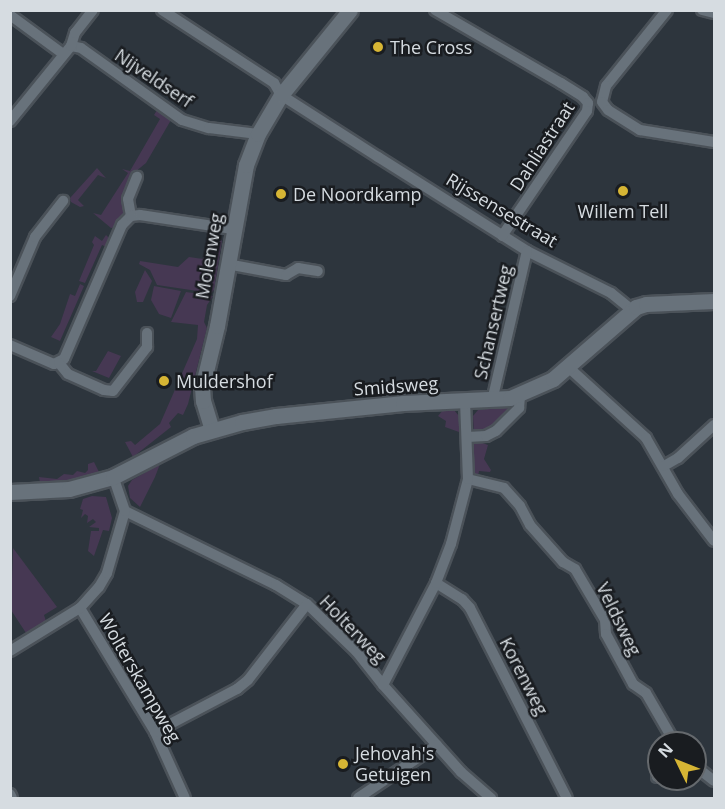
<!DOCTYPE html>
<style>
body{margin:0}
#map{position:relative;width:725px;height:809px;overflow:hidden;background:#2d353d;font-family:"Open Sans",sans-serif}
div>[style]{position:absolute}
.green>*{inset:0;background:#463853}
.roads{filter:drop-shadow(2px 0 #4b5259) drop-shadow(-2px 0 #4b5259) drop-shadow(0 2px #4b5259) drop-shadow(0 -2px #4b5259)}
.street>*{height:10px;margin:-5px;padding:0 5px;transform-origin:5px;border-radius:5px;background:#68727b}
.secondary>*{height:15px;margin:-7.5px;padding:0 7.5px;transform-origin:7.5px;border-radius:7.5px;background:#68727b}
.dots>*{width:16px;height:16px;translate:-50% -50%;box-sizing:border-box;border:3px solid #191c20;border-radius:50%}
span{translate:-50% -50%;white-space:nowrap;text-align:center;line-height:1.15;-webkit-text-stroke:5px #191c20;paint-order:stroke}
.poi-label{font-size:18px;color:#d6dce1}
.left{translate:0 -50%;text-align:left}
.street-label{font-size:18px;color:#d6dce1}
.frame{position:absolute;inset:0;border:12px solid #d6dce1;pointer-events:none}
.north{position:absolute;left:647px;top:731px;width:60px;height:60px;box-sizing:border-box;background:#191c20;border:2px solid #65696d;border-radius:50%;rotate:313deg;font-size:16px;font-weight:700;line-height:24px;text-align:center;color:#d6dce1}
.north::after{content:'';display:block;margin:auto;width:21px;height:27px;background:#d6b534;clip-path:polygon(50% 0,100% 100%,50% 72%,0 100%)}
</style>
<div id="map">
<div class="green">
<div style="clip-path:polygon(157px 110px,171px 120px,146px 163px,135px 172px,126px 187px,125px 214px,116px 227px,111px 228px,93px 213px,101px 215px,128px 173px,122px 169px,130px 171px,160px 119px,154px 115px)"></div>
<div style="clip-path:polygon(97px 168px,106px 178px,98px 175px,78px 200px,84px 206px,80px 207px,71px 202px,70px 198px)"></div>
<div style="clip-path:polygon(208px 233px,219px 236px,222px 241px,214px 290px,211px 293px,157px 285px,150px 270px,139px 264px,140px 261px,178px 267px,189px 257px,203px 259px)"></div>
<div style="clip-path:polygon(106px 235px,110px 239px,109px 248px,102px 245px,85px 283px,79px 281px,94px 245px,92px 242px,95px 236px,102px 241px)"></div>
<div style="clip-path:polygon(145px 270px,152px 281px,143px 302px,137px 302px,135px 292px)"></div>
<div style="clip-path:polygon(80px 284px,84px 286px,60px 341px,51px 337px,60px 324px,70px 294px,75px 296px)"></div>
<div style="clip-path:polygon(154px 286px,181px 291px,171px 318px,159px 314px,151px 300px)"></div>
<div style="clip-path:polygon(186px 292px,213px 296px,207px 305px,204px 322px,207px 328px,188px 404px,183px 415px,178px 413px,169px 423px,171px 427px,133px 457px,125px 442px,131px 441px,135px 445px,160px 424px,197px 339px,198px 325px,171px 322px)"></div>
<div style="clip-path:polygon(108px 351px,121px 356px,109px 378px,92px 371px,96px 371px)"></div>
<div style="clip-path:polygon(512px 406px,492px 427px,474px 435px,473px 416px,478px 410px)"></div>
<div style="clip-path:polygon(443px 410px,454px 410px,459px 416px,459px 432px,445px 427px,446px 421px,438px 416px)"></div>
<div style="clip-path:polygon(474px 440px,488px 445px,484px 459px,491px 470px,490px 472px,479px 471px,478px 477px,474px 472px)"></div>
<div style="clip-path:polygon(94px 462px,99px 472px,69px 480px,40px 483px,39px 477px,57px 479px,64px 474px,73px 475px,77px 471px,85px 473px,88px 470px,88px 464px)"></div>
<div style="clip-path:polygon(160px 464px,155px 477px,140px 507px,130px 498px,128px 486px,132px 480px)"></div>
<div style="clip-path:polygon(92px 496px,106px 497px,112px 518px,109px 531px,103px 530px,94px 556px,88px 551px,91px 531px,99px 531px,99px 528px,89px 527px,96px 522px,93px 519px,87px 523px,88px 516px,85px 514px,81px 518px,83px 510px,80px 509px,83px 499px)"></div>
<div style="clip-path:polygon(13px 548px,57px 607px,44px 615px,46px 621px,26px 633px,11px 610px)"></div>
</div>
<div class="roads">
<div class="street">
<div style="left:162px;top:10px;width:134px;rotate:33.1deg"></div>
<div style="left:274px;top:83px;width:14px;rotate:60deg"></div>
<div style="left:281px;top:95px;width:115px;rotate:32.6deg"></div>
<div style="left:378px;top:157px;width:176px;rotate:32.2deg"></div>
<div style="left:527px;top:251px;width:94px;rotate:26.6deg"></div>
<div style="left:611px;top:293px;width:27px;rotate:39deg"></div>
<div style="left:435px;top:10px;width:146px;rotate:30.1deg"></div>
<div style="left:561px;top:83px;width:26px;rotate:32deg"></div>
<div style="left:583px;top:97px;width:8px;rotate:50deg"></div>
<div style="left:588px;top:103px;width:8px;rotate:97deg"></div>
<div style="left:587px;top:111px;width:151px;rotate:124.2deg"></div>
<div style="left:667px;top:10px;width:97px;rotate:128.8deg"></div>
<div style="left:606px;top:86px;width:16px;rotate:104deg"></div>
<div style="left:602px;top:102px;width:10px;rotate:53deg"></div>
<div style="left:608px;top:110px;width:38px;rotate:32deg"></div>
<div style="left:640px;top:130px;width:75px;rotate:9.2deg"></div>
<div style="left:702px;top:10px;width:12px;rotate:14deg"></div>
<div style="left:10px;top:15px;width:66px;rotate:36.3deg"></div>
<div style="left:71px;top:46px;width:10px;rotate:11deg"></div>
<div style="left:81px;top:48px;width:124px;rotate:35.5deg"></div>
<div style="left:182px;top:120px;width:28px;rotate:17deg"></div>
<div style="left:209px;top:128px;width:49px;rotate:7deg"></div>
<div style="left:10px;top:121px;width:97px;rotate:-50.9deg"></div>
<div style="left:71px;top:46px;width:14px;rotate:-73deg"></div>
<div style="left:75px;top:33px;width:29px;rotate:-52deg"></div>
<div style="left:131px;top:216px;width:17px;rotate:-100deg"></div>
<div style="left:128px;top:199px;width:24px;rotate:-68deg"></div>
<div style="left:227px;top:264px;width:60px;rotate:10.6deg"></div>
<div style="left:286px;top:275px;width:14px;rotate:-30deg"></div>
<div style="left:298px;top:268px;width:20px;rotate:9deg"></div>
<div style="left:10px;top:296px;width:64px;rotate:-67deg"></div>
<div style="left:35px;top:237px;width:46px;rotate:-52.1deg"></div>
<div style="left:10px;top:345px;width:48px;rotate:23.4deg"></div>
<div style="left:54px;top:364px;width:11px;rotate:-27deg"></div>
<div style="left:64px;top:359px;width:146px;rotate:-66.6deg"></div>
<div style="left:122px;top:225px;width:13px;rotate:-45deg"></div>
<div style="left:131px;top:216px;width:9px;rotate:-6deg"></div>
<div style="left:140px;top:215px;width:94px;rotate:8.6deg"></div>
<div style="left:59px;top:363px;width:14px;rotate:51deg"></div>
<div style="left:68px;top:374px;width:39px;rotate:24deg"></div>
<div style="left:104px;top:390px;width:9px;rotate:6deg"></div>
<div style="left:113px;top:391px;width:56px;rotate:-52.3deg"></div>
<div style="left:147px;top:347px;width:14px;rotate:-90deg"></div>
<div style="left:567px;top:366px;width:107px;rotate:42.3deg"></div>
<div style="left:646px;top:438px;width:64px;rotate:60.3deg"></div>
<div style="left:678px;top:494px;width:59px;rotate:52.5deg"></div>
<div style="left:492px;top:401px;width:154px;rotate:-76.9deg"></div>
<div style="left:467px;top:437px;width:19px;rotate:-3deg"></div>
<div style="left:486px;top:436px;width:11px;rotate:-27deg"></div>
<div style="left:496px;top:431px;width:33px;rotate:-45deg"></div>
<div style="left:519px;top:408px;width:12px;rotate:-85deg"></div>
<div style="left:664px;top:466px;width:16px;rotate:-30deg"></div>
<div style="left:678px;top:458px;width:49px;rotate:-42.5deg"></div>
<div style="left:468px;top:479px;width:37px;rotate:14deg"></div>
<div style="left:504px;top:488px;width:24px;rotate:48deg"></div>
<div style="left:520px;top:506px;width:21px;rotate:62deg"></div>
<div style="left:530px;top:525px;width:50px;rotate:48.3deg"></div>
<div style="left:563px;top:562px;width:14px;rotate:30deg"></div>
<div style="left:575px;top:569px;width:59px;rotate:59.5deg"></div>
<div style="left:605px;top:620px;width:14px;rotate:86deg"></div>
<div style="left:606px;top:634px;width:57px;rotate:61.6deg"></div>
<div style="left:633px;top:684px;width:16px;rotate:35deg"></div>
<div style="left:646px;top:693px;width:58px;rotate:59.9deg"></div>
<div style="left:125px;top:511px;width:168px;rotate:26.1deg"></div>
<div style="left:276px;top:585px;width:36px;rotate:32deg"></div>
<div style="left:307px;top:604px;width:68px;rotate:43.8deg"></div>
<div style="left:356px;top:651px;width:43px;rotate:51.5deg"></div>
<div style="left:383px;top:685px;width:117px;rotate:48.1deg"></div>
<div style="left:461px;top:772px;width:40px;rotate:41deg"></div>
<div style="left:436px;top:583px;width:31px;rotate:32deg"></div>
<div style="left:462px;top:599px;width:12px;rotate:48deg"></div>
<div style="left:470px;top:608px;width:213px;rotate:63deg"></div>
<div style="left:80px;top:608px;width:145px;rotate:58.8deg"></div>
<div style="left:155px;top:732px;width:72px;rotate:65.6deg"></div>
<div style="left:10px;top:651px;width:82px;rotate:-31.6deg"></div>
<div style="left:80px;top:608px;width:28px;rotate:-48deg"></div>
<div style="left:99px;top:587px;width:16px;rotate:-60deg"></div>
<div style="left:107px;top:573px;width:65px;rotate:-73.8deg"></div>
<div style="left:125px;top:511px;width:36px;rotate:-109deg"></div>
<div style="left:383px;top:685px;width:115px;rotate:-62.5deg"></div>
<div style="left:436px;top:583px;width:42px;rotate:-69deg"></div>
<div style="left:451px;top:544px;width:67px;rotate:-75.3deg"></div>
<div style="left:468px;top:479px;width:78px;rotate:-92.2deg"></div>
<div style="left:155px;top:732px;width:93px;rotate:-27.7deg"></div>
<div style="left:237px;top:689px;width:14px;rotate:-39deg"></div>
<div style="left:248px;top:680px;width:96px;rotate:-52.2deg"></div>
<div style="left:695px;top:766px;width:24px;rotate:38deg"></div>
<div style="left:657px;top:777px;width:3px;rotate:-45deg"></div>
<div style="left:10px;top:794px;width:4px;rotate:63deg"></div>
<div style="left:358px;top:798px;width:95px;rotate:-33.9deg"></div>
</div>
<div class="secondary">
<div style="left:212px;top:430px;width:30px;rotate:-107deg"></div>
<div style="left:203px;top:401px;width:13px;rotate:-94deg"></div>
<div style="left:202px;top:388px;width:64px;rotate:-76.4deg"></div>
<div style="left:217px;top:326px;width:164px;rotate:-79.8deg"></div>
<div style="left:246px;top:165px;width:33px;rotate:-69deg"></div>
<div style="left:258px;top:134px;width:45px;rotate:-59.5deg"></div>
<div style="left:281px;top:95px;width:109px;rotate:-50.9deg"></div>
<div style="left:10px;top:492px;width:59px;rotate:-2.9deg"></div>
<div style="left:69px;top:489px;width:46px;rotate:-15.3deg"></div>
<div style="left:113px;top:477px;width:90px;rotate:-27.1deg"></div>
<div style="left:193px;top:436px;width:51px;rotate:-15.9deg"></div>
<div style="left:242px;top:422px;width:35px;rotate:-10deg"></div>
<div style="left:276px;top:416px;width:128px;rotate:-5.8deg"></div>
<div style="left:403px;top:403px;width:107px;rotate:-2.7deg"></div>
<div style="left:510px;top:398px;width:47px;rotate:-23.8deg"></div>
<div style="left:553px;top:379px;width:110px;rotate:-40.9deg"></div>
<div style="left:636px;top:307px;width:10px;rotate:-17deg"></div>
<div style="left:646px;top:304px;width:68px;rotate:-2.5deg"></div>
</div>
</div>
<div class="dots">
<div style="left:378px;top:47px;background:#d6b534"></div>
<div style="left:623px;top:191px;background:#d6b534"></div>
<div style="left:281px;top:194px;background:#d6b534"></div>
<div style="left:164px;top:381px;background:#d6b534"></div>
<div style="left:343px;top:764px;background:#d6b534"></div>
</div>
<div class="poi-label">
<span class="left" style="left:390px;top:47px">The Cross</span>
<span class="left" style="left:293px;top:194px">De Noordkamp</span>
<span style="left:623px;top:211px">Willem Tell</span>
<span class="left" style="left:176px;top:381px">Muldershof</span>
<span class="left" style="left:355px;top:764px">Jehovah's<br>Getuigen</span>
</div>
<div class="street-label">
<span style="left:154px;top:78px;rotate:34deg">Nijveldserf</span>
<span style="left:542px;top:146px;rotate:-57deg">Dahliastraat</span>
<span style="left:502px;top:210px;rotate:31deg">Rijssensestraat</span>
<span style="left:209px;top:256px;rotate:-80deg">Molenweg</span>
<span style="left:493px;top:322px;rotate:-77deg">Schansertweg</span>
<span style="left:396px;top:386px;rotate:-4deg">Smidsweg</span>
<span style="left:619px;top:619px;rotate:64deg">Veldsweg</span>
<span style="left:353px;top:629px;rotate:46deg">Holterweg</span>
<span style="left:524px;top:676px;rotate:63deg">Korenweg</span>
<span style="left:140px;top:678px;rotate:60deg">Wolterskampweg</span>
</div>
<div class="frame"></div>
<div class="north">N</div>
</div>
